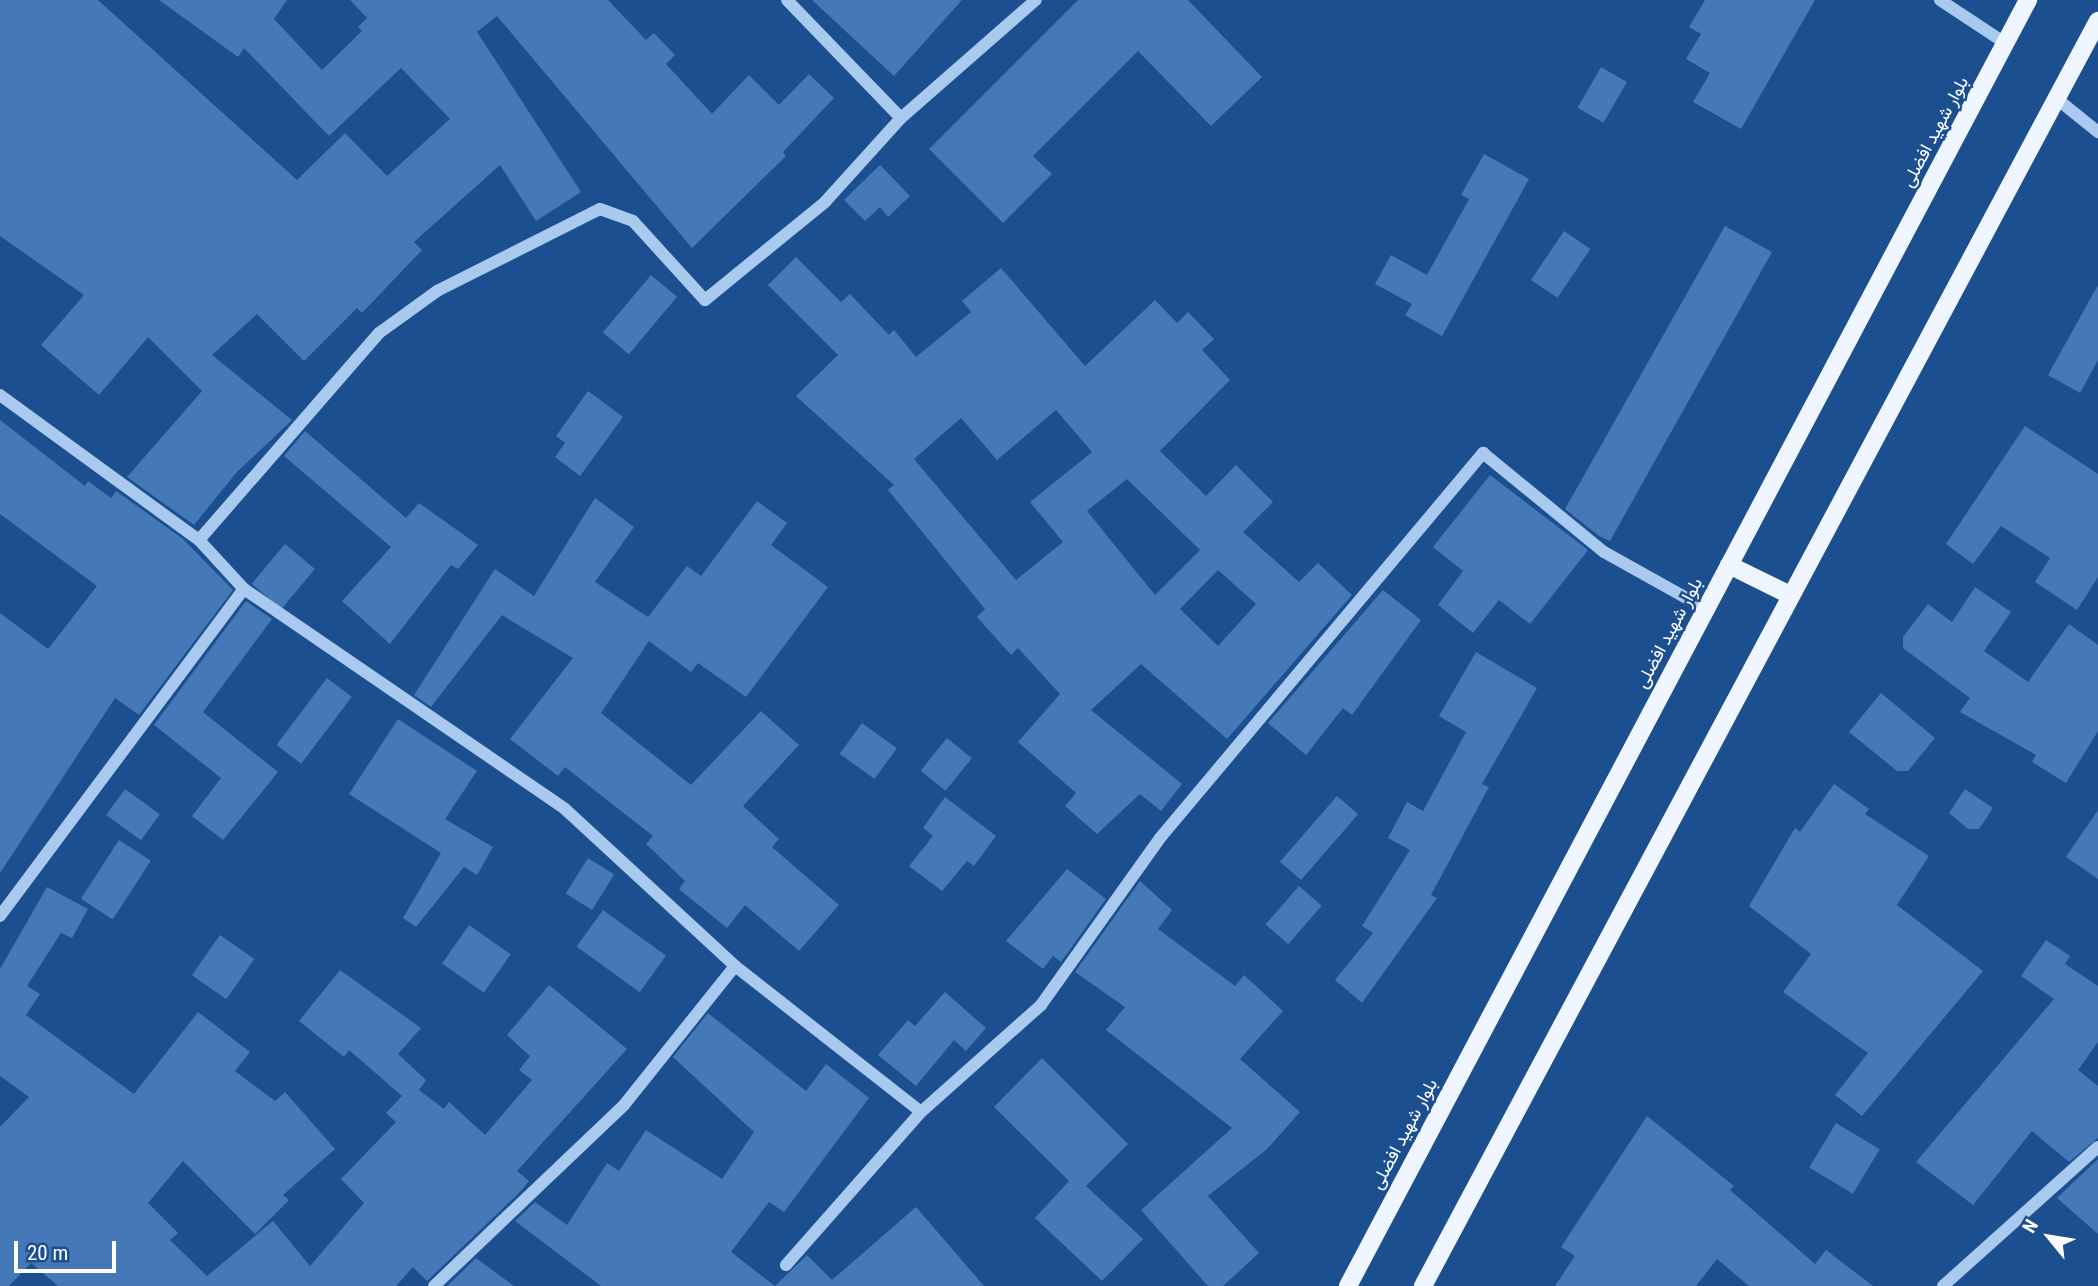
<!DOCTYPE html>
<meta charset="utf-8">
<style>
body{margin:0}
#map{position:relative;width:2098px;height:1286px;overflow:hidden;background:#1b4f8f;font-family:"Roboto Condensed",Vazirmatn,sans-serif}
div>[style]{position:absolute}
.building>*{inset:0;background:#4478b7;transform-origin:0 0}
.minor>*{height:12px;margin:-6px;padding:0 6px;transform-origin:6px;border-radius:6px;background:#a9c9ee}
.major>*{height:18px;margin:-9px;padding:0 9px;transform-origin:9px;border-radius:9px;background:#f0f6ff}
span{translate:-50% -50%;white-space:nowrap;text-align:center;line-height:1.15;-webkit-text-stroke:5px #1b4f8f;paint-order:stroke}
.street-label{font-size:18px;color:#fff}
.north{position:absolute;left:2014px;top:1202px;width:70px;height:70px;-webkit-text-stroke:5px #1b4f8f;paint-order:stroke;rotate:300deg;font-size:19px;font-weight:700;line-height:28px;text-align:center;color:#fff}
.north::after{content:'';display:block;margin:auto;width:24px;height:32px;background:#fff;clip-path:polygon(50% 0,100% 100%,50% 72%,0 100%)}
.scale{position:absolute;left:14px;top:1241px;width:102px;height:32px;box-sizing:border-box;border:4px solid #fff;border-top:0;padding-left:9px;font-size:21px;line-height:24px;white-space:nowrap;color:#fff;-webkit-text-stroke:5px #1b4f8f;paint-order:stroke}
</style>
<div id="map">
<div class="building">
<div style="clip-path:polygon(0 0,98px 0,297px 180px,345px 133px,387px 176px,450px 119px,401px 68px,329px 136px,244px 48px,238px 57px,159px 0,287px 0,274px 19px,322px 70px,362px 31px,358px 27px,367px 18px,350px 0,608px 0,646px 40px,654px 33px,675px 55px,666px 64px,712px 114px,749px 75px,779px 105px,809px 74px,834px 98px,783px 152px,786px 156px,692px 248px,497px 16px,477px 32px,581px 192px,536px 221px,500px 165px,414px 242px,422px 250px,362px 313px,357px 308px,304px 361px,257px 314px,212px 355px,292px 420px,236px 473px,194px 525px,127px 477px,202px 391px,148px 337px,99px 395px,41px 345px,84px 295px,0 236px)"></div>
<div style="clip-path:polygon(812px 0,962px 0,894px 76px)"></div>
<div style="clip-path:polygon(1078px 0,1188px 0,1262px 77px,1211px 126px,1138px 51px,1033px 156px,1052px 174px,1003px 223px,929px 149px)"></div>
<div style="clip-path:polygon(1705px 0,1815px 0,1741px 129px,1693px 102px,1710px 73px,1686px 59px,1701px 34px,1689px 27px)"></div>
<div style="left:1601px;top:67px;width:30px;height:47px;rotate:30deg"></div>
<div style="clip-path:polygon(1484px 154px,1529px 179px,1442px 336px,1405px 315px,1412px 304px,1375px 284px,1391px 255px,1427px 275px,1469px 199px,1461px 195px)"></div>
<div style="clip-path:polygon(880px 165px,910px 196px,888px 217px,880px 207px,865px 221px,844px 200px)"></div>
<div style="clip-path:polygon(1725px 226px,1772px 252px,1610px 541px,1599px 536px,1565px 509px)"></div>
<div style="left:1564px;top:231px;width:32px;height:59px;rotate:34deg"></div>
<div style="clip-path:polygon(evenodd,796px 257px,841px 302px,850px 294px,889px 335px,894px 330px,916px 357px,971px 312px,962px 301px,1001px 268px,1085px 366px,1155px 300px,1177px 323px,1188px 312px,1214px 339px,1202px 350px,1230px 380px,1160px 451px,1206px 496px,1236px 465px,1273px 502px,1243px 532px,1299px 582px,1318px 563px,1352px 595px,1227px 739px,1141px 664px,1091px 710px,1182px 784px,1161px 811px,1140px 794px,1097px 834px,1065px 806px,1076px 793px,1018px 742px,1060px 694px,1018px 648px,1011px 655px,977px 617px,985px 609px,888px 490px,894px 485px,796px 396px,838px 355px,768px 285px,796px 257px,1056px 410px,1092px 452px,1030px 502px,1063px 542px,1016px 580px,914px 459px,961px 418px,997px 460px,1056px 410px,796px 257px,1127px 479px,1200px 550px,1155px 595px,1087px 511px,1127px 479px,796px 257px,1218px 570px,1256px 604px,1218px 646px,1180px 609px,1218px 570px)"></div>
<div style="left:651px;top:275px;width:34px;height:75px;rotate:40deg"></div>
<div style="clip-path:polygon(2098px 285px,2098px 360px,2080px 393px,2048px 375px)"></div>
<div style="clip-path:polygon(588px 391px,623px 417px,580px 476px,555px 457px,565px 443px,556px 436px)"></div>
<div style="clip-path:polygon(0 420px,85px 486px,88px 481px,111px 498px,116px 491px,183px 539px,233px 590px,139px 715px,115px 698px,0 873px,0 613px,48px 649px,97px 586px,0 514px)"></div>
<div style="clip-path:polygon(2025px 426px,2098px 474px,2098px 577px,2077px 610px,2035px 582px,2050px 558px,2001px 526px,1973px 564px,1946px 544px)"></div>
<div style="clip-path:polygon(305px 431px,406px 518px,419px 503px,478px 545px,458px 569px,451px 565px,390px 644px,342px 601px,391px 547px,284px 456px)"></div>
<div style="clip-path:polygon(1490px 475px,1588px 550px,1530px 624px,1499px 600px,1473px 633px,1438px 605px,1463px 571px,1433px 547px)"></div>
<div style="clip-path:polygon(595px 498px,634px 527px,595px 582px,648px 617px,687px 566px,701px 576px,757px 501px,787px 523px,771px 545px,828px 587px,746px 697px,698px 663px,691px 672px,649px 641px,601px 713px,691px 785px,761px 711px,799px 745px,743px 806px,779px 839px,772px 847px,839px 905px,799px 951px,745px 905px,727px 928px,679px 889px,685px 881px,646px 844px,653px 836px,565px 767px,558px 776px,510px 739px,573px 658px,502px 615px,431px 707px,414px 695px,495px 569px,534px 596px)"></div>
<div style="left:285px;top:544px;width:39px;height:52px;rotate:40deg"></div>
<div style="clip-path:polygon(1975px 587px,2011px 612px,1984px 651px,2028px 682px,2069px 624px,2098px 645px,2098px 731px,2066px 783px,2032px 762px,2036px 755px,1960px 712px,1970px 698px,1903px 648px,1903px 637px,1928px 604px,1952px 622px)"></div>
<div style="clip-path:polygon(1383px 590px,1421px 620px,1352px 715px,1343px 708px,1306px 755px,1268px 723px)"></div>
<div style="clip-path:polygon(246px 601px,272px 619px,203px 712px,278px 772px,223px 840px,192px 816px,221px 778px,154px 725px)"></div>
<div style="clip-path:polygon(1476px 652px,1537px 688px,1482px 784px,1489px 787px,1431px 895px,1437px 898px,1362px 1003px,1335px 980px,1373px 933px,1362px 926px,1410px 850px,1388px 838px,1407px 802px,1423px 811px,1466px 732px,1439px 716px)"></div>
<div style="left:327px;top:678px;width:31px;height:84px;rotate:37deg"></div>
<div style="clip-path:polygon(1881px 693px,1935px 738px,1908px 771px,1897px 771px,1849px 732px)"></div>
<div style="clip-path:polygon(398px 719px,477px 771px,445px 819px,493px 847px,477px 875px,464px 867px,416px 927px,403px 918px,441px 853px,349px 794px)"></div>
<div style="left:862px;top:723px;width:43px;height:38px;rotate:36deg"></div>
<div style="left:947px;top:738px;width:32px;height:42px;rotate:39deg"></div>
<div style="clip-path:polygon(1834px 784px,1869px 809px,1865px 814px,1929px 856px,1897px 905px,1983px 971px,1862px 1116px,1835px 1095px,1868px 1053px,1783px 992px,1811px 954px,1749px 906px,1795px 828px,1800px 832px)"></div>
<div style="left:125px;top:789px;width:43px;height:32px;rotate:36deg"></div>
<div style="clip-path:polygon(1965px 789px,1993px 808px,1979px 829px,1968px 829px,1949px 813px)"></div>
<div style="left:1337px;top:796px;width:28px;height:87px;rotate:41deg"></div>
<div style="clip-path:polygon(945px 797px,996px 836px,974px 866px,967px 861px,942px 891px,909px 866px,933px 836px,923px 828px)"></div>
<div style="clip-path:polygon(2098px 810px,2098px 879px,2066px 857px)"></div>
<div style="left:119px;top:840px;width:38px;height:70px;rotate:33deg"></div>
<div style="left:588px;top:858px;width:31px;height:42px;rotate:32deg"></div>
<div style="clip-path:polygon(1067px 869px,1106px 899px,1061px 962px,1053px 956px,1043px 969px,1006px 941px)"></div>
<div style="clip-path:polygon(1140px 881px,1172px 910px,1158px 929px,1235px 986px,1244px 975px,1283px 1011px,1240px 1059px,1300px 1112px,1267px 1149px,1208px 1196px,1259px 1253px,1223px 1286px,1208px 1286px,1141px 1210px,1232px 1128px,1106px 1030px,1125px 1007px,1075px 972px)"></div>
<div style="left:1299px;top:886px;width:30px;height:51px;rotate:41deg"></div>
<div style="clip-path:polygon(47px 887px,88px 909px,72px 938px,61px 933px,27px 986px,40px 994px,26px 1015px,134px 1094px,198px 1012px,250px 1052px,235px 1071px,275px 1101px,285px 1092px,335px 1149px,283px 1195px,289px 1200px,255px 1234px,183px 1161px,148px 1203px,178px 1233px,170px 1240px,207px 1276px,273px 1221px,310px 1266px,364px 1203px,341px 1179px,396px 1122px,386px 1113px,402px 1096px,349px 1050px,344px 1057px,299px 1021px,340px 970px,421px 1028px,398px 1054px,426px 1080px,419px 1090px,444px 1109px,449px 1102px,485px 1135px,532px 1080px,519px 1070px,530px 1056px,507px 1035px,549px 985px,627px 1049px,517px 1171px,529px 1181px,521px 1191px,427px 1281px,413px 1267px,396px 1286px,58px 1286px,31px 1263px,9px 1286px,0 1286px,0 1127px,29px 1097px,0 1076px,0 969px)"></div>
<div style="left:603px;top:910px;width:78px;height:45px;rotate:36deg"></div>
<div style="left:469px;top:925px;width:51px;height:47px;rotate:35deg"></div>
<div style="left:220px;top:935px;width:42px;height:49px;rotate:35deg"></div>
<div style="clip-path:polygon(2046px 940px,2070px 956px,2065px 964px,2098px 986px,2098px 1042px,2078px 1070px,2098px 1086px,2098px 1138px,2069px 1162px,2032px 1131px,1973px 1205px,1916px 1162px,2054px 999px,2021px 976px)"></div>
<div style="clip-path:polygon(945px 992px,986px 1028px,966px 1051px,954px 1040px,916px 1086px,878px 1055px,908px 1020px,915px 1026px)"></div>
<div style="clip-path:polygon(708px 1013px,806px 1091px,826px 1064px,869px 1098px,784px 1212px,769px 1202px,731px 1252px,775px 1286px,807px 1255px,832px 1280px,916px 1207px,984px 1286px,601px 1286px,515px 1221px,535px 1202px,567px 1225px,607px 1163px,619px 1171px,646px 1130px,722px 1179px,754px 1132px,673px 1057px)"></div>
<div style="clip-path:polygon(1042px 1058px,1128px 1144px,1086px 1186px,1143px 1239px,1102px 1281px,1035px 1218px,1069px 1181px,994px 1107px)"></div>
<div style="clip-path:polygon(1647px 1116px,1734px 1186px,1730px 1190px,1815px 1264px,1826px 1250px,1873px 1286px,1749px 1286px,1717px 1259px,1696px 1286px,1555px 1286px,1575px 1256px,1561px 1247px)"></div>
<div style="left:1836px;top:1123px;width:51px;height:52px;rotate:31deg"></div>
<div style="clip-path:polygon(2098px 1159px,2098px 1234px,2057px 1198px)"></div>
<div style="clip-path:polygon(476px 1258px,514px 1286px,447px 1286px)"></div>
</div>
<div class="minor">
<div style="left:787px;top:0;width:164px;rotate:46deg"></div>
<div style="left:1940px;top:0;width:78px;rotate:33.5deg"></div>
<div style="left:2057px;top:99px;width:53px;rotate:38.8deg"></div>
<div style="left:0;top:395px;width:246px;rotate:36.1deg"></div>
<div style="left:199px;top:540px;width:67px;rotate:47.4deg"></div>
<div style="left:244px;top:589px;width:389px;rotate:34.4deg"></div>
<div style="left:565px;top:809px;width:231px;rotate:42.7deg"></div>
<div style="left:735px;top:966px;width:236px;rotate:38.1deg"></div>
<div style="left:199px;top:540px;width:274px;rotate:-49deg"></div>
<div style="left:379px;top:333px;width:72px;rotate:-35.9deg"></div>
<div style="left:437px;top:291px;width:182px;rotate:-26.7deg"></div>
<div style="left:600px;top:209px;width:35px;rotate:20deg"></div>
<div style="left:633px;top:221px;width:107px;rotate:47.7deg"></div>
<div style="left:705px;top:300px;width:155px;rotate:-39.2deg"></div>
<div style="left:825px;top:202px;width:113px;rotate:-47.9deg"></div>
<div style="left:901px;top:118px;width:179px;rotate:-41.2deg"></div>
<div style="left:0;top:916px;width:408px;rotate:-53.3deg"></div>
<div style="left:786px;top:1265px;width:204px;rotate:-48.6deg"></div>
<div style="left:921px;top:1112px;width:161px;rotate:-41.7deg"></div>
<div style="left:1041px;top:1005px;width:205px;rotate:-54.5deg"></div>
<div style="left:1160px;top:838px;width:503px;rotate:-50deg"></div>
<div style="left:1483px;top:453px;width:156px;rotate:39.3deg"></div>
<div style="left:1604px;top:552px;width:117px;rotate:29.2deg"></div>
<div style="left:434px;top:1286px;width:262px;rotate:-43.6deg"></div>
<div style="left:624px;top:1105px;width:178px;rotate:-51.4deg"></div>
<div style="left:1943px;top:1286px;width:208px;rotate:-41.9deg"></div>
</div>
<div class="major">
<div style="left:1729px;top:565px;width:66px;rotate:26.2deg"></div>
<div style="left:1348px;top:1286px;width:1455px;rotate:-62.13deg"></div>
<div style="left:1423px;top:1286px;width:1434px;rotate:-61.92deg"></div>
</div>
<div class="street-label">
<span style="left:1935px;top:132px;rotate:-62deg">بلوار شهید افضلی</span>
<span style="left:1669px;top:633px;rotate:-62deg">بلوار شهید افضلی</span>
<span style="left:1404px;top:1134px;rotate:-62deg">بلوار شهید افضلی</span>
</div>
<div class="north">N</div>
<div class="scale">20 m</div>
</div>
